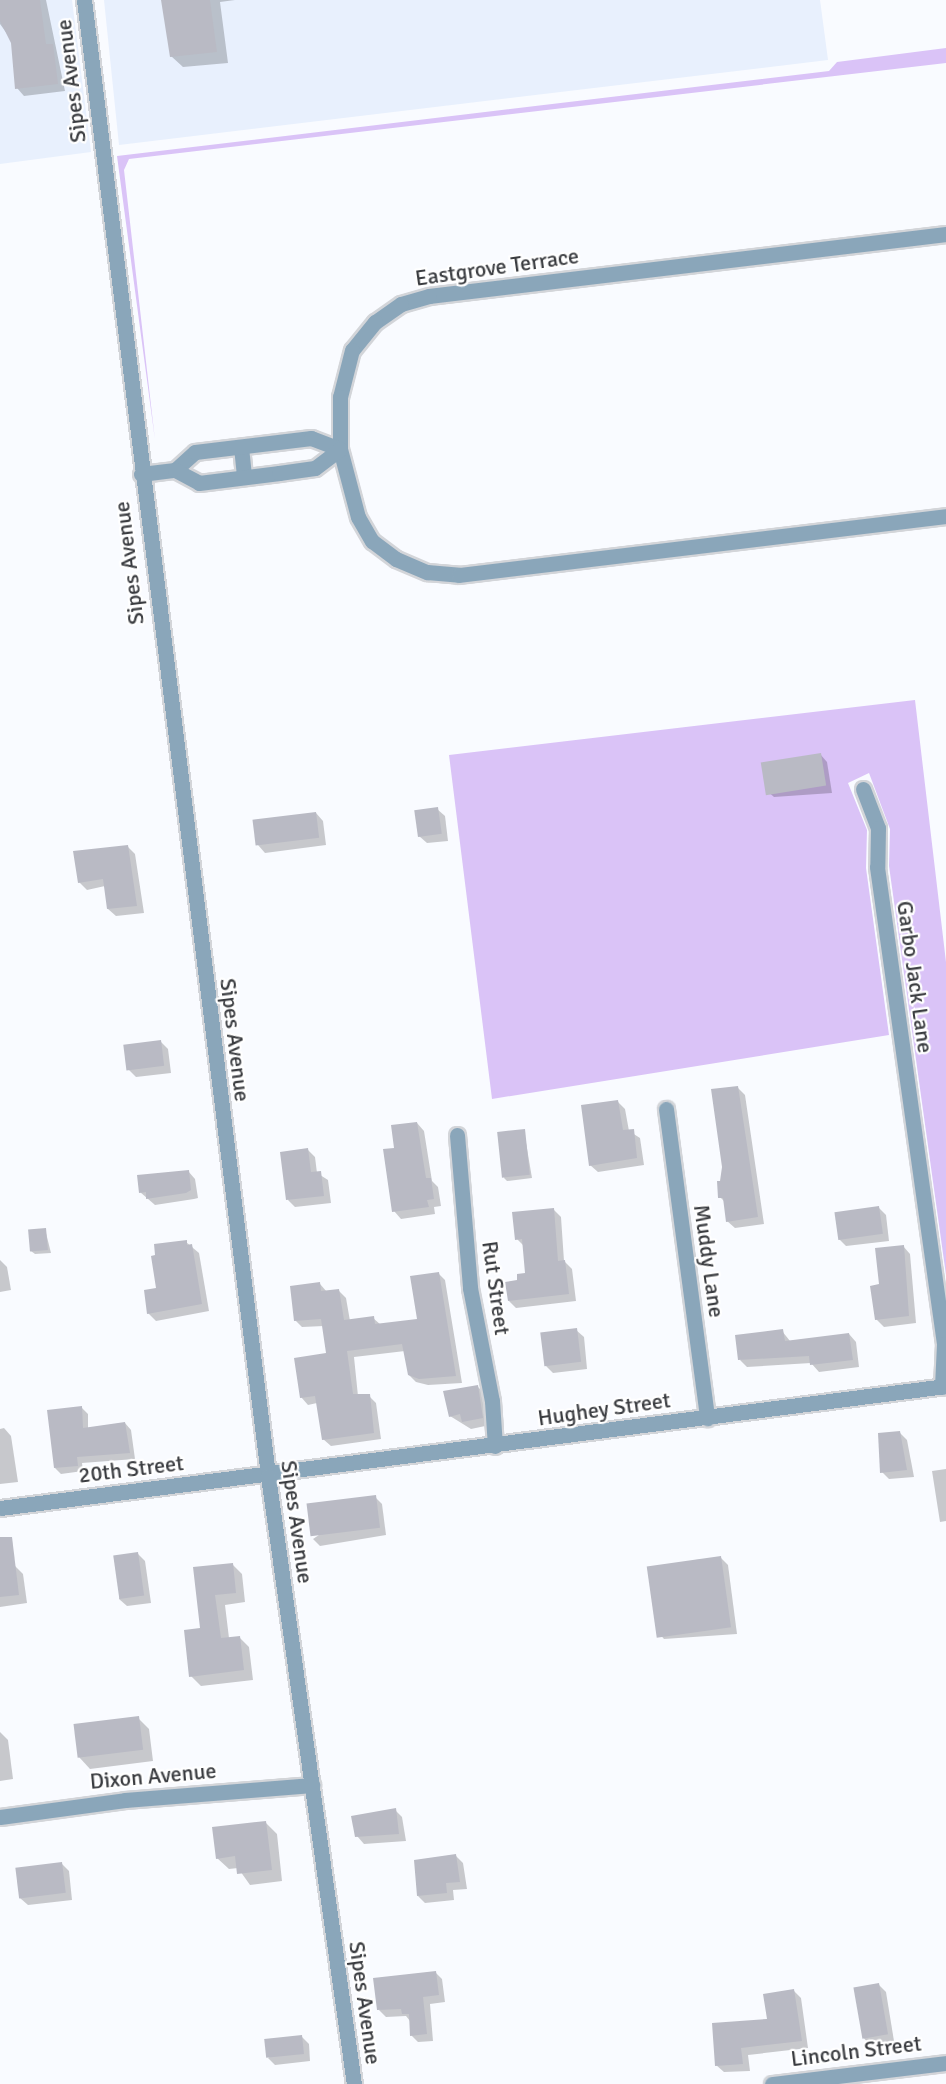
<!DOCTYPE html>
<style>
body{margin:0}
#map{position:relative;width:946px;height:2084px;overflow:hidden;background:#f9fbff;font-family:Signika,sans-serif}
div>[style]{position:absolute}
.built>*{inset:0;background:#e8f0fd}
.green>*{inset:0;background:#dac3f7}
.shadow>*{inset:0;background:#0003}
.building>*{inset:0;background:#b9bac4;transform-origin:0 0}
.roads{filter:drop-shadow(2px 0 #d3d5d9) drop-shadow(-2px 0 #d3d5d9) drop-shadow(0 2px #d3d5d9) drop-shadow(0 -2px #d3d5d9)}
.minor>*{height:15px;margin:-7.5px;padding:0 7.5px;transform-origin:7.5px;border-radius:7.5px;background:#8aa6ba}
.tertiary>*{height:15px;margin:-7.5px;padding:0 7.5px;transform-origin:7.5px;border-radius:7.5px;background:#8aa6ba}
span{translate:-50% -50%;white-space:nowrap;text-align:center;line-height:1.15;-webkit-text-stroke:4.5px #fff;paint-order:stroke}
.street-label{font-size:22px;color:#3a3c40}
</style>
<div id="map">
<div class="built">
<div style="clip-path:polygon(0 0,72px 0,91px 152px,0 164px)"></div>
<div style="clip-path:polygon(104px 0,820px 0,828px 60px,119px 145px)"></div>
</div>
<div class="green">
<div style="clip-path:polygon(946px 48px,946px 63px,129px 159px,124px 170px,155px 440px,117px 156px,829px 71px,837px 62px)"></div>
<div style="clip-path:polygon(915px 700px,946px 962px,946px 1275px,889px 866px,890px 829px,869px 773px,848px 783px,867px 830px,866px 868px,889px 1035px,492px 1099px,449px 755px)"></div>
</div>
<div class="shadow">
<div style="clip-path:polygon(0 0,46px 0,65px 91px,24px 96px,17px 88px,13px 42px,0 24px)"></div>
<div style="clip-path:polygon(163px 0,235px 0,220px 2px,228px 63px,183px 67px,171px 56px)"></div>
<div style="clip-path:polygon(820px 754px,827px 762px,832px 793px,774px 797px,766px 790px)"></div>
<div style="clip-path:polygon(437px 809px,445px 816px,448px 841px,427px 843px,419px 836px)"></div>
<div style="clip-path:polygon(316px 813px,323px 821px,326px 845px,265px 853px,258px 845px)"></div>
<div style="clip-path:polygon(127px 846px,135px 854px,144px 913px,116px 916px,108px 909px,105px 886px,87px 890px,79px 882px)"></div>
<div style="clip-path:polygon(161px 1042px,168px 1049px,171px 1073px,136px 1077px,128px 1069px)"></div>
<div style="clip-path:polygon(737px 1087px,745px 1095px,764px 1224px,735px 1228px,727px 1221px,725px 1202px,720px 1197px)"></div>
<div style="clip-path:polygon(618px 1102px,625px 1109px,629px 1131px,640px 1138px,644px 1165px,598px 1172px,590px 1165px)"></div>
<div style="clip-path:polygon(417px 1123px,424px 1131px,432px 1181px,438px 1187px,441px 1206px,434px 1207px,435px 1214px,401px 1219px,394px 1211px)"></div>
<div style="clip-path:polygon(524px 1131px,532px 1178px,507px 1181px,504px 1178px)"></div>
<div style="clip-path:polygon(308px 1150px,315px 1157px,317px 1173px,328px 1180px,331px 1203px,295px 1207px,288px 1200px)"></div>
<div style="clip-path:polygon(188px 1171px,195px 1179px,198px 1198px,194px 1199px,155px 1205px,140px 1192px)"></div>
<div style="clip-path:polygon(878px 1207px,886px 1215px,889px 1241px,846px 1246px,839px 1239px)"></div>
<div style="clip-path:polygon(553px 1209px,561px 1217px,564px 1261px,572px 1269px,576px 1301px,516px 1308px,509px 1301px,526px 1274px,524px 1246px,517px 1239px)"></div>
<div style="clip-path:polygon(45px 1229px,51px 1253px,35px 1254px,31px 1251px)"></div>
<div style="clip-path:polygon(186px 1242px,199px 1253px,209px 1311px,156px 1321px,148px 1313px)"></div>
<div style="clip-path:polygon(903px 1246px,910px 1254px,916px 1323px,884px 1327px,876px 1319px,881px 1286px)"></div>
<div style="clip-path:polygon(0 1260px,7px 1267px,11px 1290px,0 1292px)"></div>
<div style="clip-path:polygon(438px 1273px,445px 1280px,462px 1383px,428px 1385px,416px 1382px,409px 1375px,405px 1351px,354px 1357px,358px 1396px,369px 1396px,376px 1403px,381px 1439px,331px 1446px,323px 1439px,317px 1403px,308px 1405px,301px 1397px,328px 1354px,324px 1326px,302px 1327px,295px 1320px,320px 1284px,327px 1292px,338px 1290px,346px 1298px,350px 1321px,373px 1318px,381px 1325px,418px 1321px)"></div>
<div style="clip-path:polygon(576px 1330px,584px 1337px,587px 1369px,553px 1373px,546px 1366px)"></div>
<div style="clip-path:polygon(782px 1331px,790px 1341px,849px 1334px,856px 1342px,859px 1367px,819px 1372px,811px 1363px,747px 1367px,740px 1360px)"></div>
<div style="clip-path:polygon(477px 1386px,485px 1394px,490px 1425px,471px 1429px,450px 1416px)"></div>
<div style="clip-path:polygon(82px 1408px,88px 1414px,88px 1428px,125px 1423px,131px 1430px,135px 1459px,82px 1463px,83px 1471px,61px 1474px,55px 1468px)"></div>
<div style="clip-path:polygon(4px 1428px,11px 1436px,18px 1482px,0 1484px,0 1429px)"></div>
<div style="clip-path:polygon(899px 1432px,907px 1440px,914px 1477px,889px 1479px,882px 1472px)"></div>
<div style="clip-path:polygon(946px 1469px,946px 1521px,940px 1522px,932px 1471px)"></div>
<div style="clip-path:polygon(375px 1497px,382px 1504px,386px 1535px,320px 1546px,313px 1539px)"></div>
<div style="clip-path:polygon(138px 1554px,145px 1561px,151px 1603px,127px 1606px,119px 1599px)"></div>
<div style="clip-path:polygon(721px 1558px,728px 1565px,737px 1634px,664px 1639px,657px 1631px,695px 1560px)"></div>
<div style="clip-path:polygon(232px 1564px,242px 1574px,245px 1602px,225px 1605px,229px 1638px,239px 1637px,249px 1647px,253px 1680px,201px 1686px,191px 1676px,202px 1629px,194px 1569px)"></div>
<div style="clip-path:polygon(14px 1565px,23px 1574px,27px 1603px,0 1607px,0 1567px)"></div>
<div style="clip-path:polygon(138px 1718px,149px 1729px,153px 1761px,90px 1769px,79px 1757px)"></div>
<div style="clip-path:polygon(0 1732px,8px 1740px,13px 1779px,0 1781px)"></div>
<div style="clip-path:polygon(395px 1810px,402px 1817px,406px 1841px,364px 1844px,357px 1836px)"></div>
<div style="clip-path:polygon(265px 1822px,277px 1834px,282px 1881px,250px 1885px,238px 1868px,229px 1869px,217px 1858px)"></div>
<div style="clip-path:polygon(456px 1856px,463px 1863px,467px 1889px,453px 1890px,454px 1900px,425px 1903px,418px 1896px)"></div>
<div style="clip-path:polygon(61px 1863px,69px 1871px,72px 1900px,28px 1905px,20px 1898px)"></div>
<div style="clip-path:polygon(435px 1972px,442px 1979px,445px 2002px,430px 2004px,433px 2041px,418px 2042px,411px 2035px,410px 2021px,406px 2016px,386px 2017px,379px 2010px)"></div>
<div style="clip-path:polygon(879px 1985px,886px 1992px,894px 2041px,869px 2044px,862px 2036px)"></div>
<div style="clip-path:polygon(794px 1991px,801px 1998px,808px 2048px,748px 2055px,750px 2071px,724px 2072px,716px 2065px,769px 2020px)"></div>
<div style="clip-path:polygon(301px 2036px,309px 2044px,310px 2061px,275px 2065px,268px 2058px)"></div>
</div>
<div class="building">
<div style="clip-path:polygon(0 0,40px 0,46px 44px,53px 44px,58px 84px,15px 89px,11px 43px,0 21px)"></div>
<div style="clip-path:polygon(161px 0,210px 0,217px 52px,170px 57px)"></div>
<div style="left:821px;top:753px;width:33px;height:61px;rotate:81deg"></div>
<div style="left:438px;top:807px;width:27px;height:24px;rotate:82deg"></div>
<div style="left:316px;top:812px;width:26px;height:64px;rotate:83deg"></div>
<div style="clip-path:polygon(128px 845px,137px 906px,107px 909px,103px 879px,78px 883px,73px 851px)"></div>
<div style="left:161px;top:1040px;width:26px;height:38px;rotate:83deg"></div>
<div style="clip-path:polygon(738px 1086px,758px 1217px,726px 1222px,723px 1198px,718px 1198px,717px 1181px,720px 1181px,722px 1167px,711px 1089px)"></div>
<div style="clip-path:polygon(618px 1100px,623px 1130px,634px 1129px,637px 1158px,589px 1166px,581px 1105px)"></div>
<div style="clip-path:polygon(417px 1122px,426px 1178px,431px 1178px,434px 1199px,427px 1200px,429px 1207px,392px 1212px,383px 1149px,394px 1148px,391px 1125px)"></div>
<div style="left:525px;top:1129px;width:46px;height:28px;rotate:84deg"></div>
<div style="clip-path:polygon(308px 1148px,311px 1172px,321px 1171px,324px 1196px,286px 1200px,280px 1152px)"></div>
<div style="clip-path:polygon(189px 1170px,191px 1190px,186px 1193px,146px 1199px,146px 1192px,139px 1193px,137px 1175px)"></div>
<div style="left:879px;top:1206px;width:28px;height:45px;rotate:82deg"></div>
<div style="clip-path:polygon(554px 1208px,558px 1261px,565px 1260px,569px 1294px,508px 1301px,505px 1282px,517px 1280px,517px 1274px,525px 1273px,522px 1239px,515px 1240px,512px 1212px)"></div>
<div style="left:46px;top:1228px;width:22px;height:18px;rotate:85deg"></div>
<div style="clip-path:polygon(187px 1240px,187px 1245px,192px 1244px,202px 1304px,147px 1314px,144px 1290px,156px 1288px,151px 1256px,155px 1255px,154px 1244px)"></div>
<div style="clip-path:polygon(904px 1245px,909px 1316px,875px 1320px,870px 1286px,879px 1284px,875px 1248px)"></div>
<div style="clip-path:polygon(439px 1272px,456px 1376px,419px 1379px,408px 1375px,402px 1344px,347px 1351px,353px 1394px,370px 1394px,374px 1433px,322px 1440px,315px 1396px,300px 1398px,294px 1358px,326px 1353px,321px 1319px,294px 1321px,290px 1286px,320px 1282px,321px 1291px,339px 1289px,344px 1320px,374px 1316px,375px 1324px,417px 1319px,410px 1276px)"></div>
<div style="left:577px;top:1328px;width:34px;height:37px;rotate:83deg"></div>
<div style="clip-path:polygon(783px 1329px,785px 1341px,849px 1333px,853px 1360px,810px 1365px,809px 1356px,738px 1360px,735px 1335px)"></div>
<div style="clip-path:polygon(478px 1385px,483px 1418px,462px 1422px,460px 1414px,449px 1417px,443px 1391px)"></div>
<div style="clip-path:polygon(82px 1406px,83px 1428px,125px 1422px,130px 1453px,77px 1457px,78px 1466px,54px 1468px,47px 1410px)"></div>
<div style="clip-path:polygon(900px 1431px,907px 1470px,880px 1473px,878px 1433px)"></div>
<div style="left:376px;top:1495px;width:33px;height:70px;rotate:83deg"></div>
<div style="clip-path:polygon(0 1537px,12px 1537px,19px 1595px,0 1597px)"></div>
<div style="left:138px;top:1552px;width:44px;height:25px;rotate:82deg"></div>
<div style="left:721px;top:1556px;width:72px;height:75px;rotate:82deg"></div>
<div style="clip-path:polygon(233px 1563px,236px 1593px,215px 1595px,221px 1638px,240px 1636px,244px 1670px,189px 1677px,184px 1630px,200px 1628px,193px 1567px)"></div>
<div style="left:139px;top:1716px;width:34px;height:66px;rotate:83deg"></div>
<div style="clip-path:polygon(396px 1808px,399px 1834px,355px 1837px,351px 1816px)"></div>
<div style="clip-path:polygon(266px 1821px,272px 1870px,237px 1874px,235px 1856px,216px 1859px,212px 1827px)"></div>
<div style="clip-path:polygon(456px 1854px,460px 1882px,446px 1883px,447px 1893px,417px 1896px,414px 1860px)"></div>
<div style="left:62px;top:1862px;width:31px;height:47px;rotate:83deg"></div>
<div style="clip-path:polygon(436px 1971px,439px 1995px,423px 1997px,427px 2034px,410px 2036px,409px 2014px,402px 2014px,401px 2009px,377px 2010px,373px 1978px)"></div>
<div style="left:879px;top:1983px;width:52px;height:26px;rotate:80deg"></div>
<div style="clip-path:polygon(794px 1989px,802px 2041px,741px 2048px,743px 2064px,715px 2066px,712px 2023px,767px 2019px,763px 1994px)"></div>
<div style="left:302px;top:2035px;width:19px;height:38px;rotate:84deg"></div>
</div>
<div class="roads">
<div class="minor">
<div style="left:946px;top:234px;width:521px;rotate:173.16deg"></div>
<div style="left:429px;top:296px;width:29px;rotate:164deg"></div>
<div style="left:401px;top:304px;width:32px;rotate:145deg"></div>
<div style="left:375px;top:322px;width:36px;rotate:129deg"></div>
<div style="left:352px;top:350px;width:49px;rotate:104.3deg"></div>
<div style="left:340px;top:397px;width:52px;rotate:90deg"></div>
<div style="left:340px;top:449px;width:70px;rotate:75.2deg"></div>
<div style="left:358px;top:517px;width:28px;rotate:60deg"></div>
<div style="left:372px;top:541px;width:30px;rotate:37deg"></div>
<div style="left:396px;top:559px;width:34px;rotate:23deg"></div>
<div style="left:427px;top:572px;width:32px;rotate:5deg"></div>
<div style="left:459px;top:575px;width:491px;rotate:-6.9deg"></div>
<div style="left:241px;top:447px;width:30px;rotate:84deg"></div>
<div style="left:175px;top:470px;width:27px;rotate:-42deg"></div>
<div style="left:195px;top:452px;width:117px;rotate:-6.9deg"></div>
<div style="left:311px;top:438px;width:31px;rotate:21deg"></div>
<div style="left:141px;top:474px;width:34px;rotate:-7deg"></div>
<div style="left:175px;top:470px;width:27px;rotate:28deg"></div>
<div style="left:199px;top:483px;width:81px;rotate:-7.1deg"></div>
<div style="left:279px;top:473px;width:36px;rotate:-8deg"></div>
<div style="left:315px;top:468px;width:31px;rotate:-37deg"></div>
<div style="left:863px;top:789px;width:42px;rotate:69deg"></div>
<div style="left:878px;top:828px;width:39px;rotate:91deg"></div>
<div style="left:877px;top:867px;width:482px;rotate:82deg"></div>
<div style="left:944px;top:1344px;width:43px;rotate:92.7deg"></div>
<div style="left:666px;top:1109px;width:312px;rotate:82.4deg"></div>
<div style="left:457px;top:1135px;width:154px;rotate:85.1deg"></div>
<div style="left:470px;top:1288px;width:115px;rotate:79deg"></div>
<div style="left:492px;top:1401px;width:45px;rotate:86.2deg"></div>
<div style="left:0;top:1508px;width:954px;rotate:-7.35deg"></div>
<div style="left:0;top:1817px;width:126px;rotate:-7.7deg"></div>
<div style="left:125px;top:1800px;width:188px;rotate:-4.6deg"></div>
<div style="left:772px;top:2084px;width:175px;rotate:-6.9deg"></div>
</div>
<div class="tertiary">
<div style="left:84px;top:0;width:1487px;rotate:82.89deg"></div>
<div style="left:268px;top:1476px;width:614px;rotate:81.95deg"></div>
</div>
</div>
<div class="street-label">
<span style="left:71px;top:81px;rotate:-97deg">Sipes Avenue</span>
<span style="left:497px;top:267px;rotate:-8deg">Eastgrove Terrace</span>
<span style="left:129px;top:563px;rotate:-97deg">Sipes Avenue</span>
<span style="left:915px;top:977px;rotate:82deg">Garbo Jack Lane</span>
<span style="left:235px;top:1040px;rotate:83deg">Sipes Avenue</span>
<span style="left:709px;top:1261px;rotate:82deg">Muddy Lane</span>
<span style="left:496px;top:1288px;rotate:82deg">Rut Street</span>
<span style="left:604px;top:1409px;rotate:-8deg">Hughey Street</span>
<span style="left:131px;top:1469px;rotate:-7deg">20th Street</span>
<span style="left:297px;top:1522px;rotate:82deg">Sipes Avenue</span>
<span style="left:153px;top:1776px;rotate:-5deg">Dixon Avenue</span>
<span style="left:365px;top:2003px;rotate:82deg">Sipes Avenue</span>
<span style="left:856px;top:2051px;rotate:-7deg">Lincoln Street</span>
</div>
</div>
